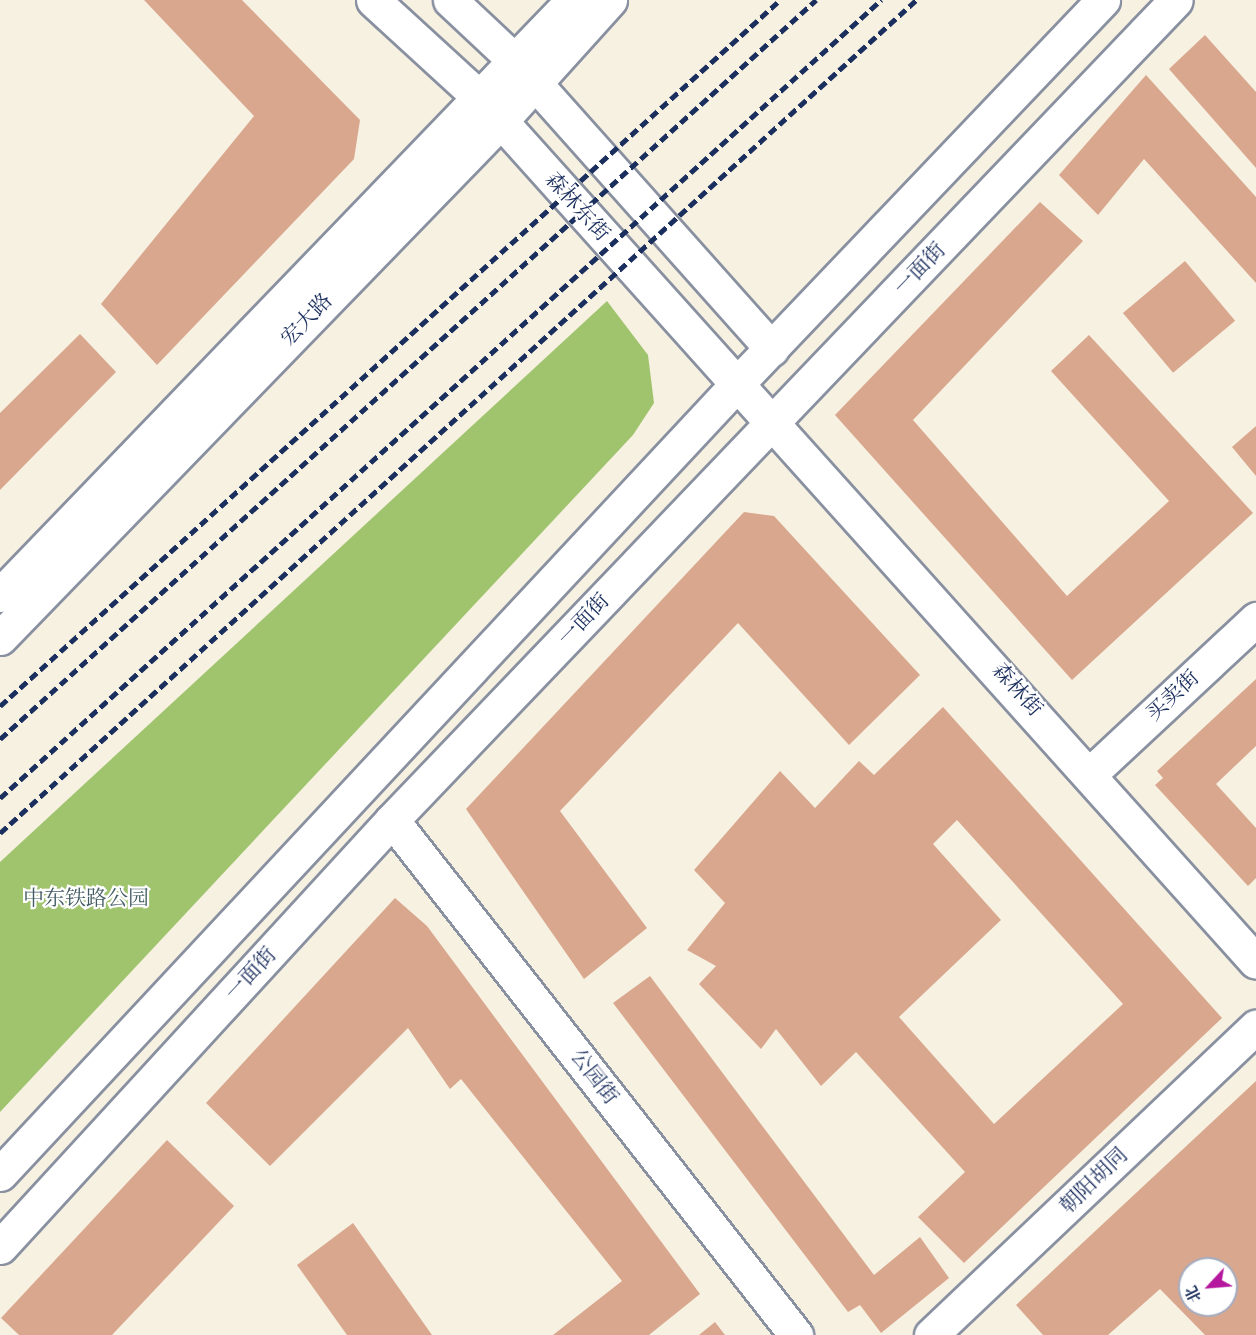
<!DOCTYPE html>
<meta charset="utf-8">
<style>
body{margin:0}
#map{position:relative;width:1256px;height:1335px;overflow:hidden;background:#f7f1e2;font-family:"IM FELL Double Pica","Noto Serif SC",serif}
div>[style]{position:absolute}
.green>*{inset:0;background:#a0c46e}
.building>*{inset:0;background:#d9a78e;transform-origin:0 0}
.roads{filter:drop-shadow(2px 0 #8990a0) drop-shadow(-2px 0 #8990a0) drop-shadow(0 2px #8990a0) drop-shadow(0 -2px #8990a0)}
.minor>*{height:33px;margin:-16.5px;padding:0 16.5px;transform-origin:16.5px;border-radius:16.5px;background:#fff}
.major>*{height:33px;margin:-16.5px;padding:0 16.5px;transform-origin:16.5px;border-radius:16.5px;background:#fff}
.rail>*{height:4.5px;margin-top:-2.25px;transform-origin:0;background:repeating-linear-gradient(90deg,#1b2f5e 0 9px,transparent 0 13.5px)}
span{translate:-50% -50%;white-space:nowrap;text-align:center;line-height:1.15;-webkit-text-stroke:4.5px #fff;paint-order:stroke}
.street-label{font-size:21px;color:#1b2f5e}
.park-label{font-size:21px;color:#435c63}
.north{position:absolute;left:1178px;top:1257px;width:60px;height:60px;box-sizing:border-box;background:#fff;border:2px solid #a4acbf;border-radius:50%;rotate:244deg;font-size:16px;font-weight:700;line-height:24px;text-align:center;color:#1b2f5e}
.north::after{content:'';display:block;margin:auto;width:21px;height:27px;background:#b5179e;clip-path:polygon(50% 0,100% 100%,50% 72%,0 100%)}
</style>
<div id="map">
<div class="green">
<div style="clip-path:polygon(607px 301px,648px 355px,654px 403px,633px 435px,0 1112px,0 862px)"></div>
</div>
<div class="building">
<div style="clip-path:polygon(144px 0,242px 0,360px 120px,354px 159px,157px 365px,101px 304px,254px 116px)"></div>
<div style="clip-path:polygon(1205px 35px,1256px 92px,1256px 168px,1169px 69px)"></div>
<div style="clip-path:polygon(1146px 75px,1256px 197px,1256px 283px,1144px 159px,1098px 215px,1059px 175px)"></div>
<div style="clip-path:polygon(1040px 202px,1083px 241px,913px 420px,1067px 596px,1169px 501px,1051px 371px,1089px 335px,1253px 513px,1072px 680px,835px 415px)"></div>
<div style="left:1185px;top:261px;width:78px;height:81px;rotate:50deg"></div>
<div style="clip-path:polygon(80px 334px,116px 372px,0 490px,0 413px)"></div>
<div style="clip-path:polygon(1256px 426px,1256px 476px,1232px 447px)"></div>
<div style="clip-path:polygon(744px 512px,774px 516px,920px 675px,849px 745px,738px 623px,560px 811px,647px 928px,584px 979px,466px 809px)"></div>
<div style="clip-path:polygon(1256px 679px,1256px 746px,1216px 784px,1256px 828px,1256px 878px,1248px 886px,1155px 785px,1163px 778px,1157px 771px)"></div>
<div style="clip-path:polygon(evenodd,943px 707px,1222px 1018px,964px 1263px,918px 1217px,965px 1172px,856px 1052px,821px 1086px,776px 1029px,761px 1049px,699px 984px,716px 966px,687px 950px,725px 903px,694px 870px,780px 771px,815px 808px,859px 761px,874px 775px,943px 707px,957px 820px,1123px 1004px,994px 1124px,899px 1017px,1001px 920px,933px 844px,957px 820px)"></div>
<div style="clip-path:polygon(395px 898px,427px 926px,700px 1294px,649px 1335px,553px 1335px,622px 1281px,461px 1079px,450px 1089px,408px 1028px,270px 1166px,206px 1103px)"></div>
<div style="clip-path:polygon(650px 976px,874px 1275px,920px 1237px,949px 1278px,881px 1333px,860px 1305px,848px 1312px,613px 1003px)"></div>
<div style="clip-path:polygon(evenodd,1256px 1081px,1256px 1335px,1205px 1335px,1160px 1289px,1108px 1335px,1043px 1335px,1016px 1305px,1256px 1081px,1190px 1269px,1226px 1269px,1226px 1305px,1190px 1305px,1190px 1269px)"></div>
<div style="clip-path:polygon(167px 1140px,234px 1206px,112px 1335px,19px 1335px,1px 1318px)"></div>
<div style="clip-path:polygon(353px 1223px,432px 1335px,347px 1335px,297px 1265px)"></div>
<div style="clip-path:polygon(715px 1322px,725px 1335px,699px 1335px)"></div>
</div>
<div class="roads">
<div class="minor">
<div style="left:0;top:595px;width:826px;rotate:-46.08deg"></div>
<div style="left:0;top:638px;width:720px;rotate:-45.9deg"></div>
<div style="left:501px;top:121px;width:163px;rotate:-48deg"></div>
<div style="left:392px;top:820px;width:655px;rotate:51.89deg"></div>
<div style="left:931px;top:1335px;width:448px;rotate:-43.5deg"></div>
</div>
<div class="major">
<div style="left:373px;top:0;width:148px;rotate:42.5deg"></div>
<div style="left:482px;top:100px;width:1158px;rotate:48.08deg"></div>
<div style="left:450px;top:0;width:92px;rotate:43.2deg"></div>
<div style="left:517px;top:63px;width:383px;rotate:48.3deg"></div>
<div style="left:1091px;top:773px;width:226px;rotate:-43deg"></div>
<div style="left:0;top:1174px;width:1079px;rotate:-46.99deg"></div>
<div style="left:736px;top:385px;width:532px;rotate:-46.37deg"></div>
<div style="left:0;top:1247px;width:580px;rotate:-47.45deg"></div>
<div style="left:392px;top:820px;width:1134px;rotate:-46.29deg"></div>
</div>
</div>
<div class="rail">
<div style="left:0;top:706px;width:1052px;rotate:-42.15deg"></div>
<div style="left:0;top:739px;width:1101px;rotate:-42.17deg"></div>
<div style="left:0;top:798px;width:1189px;rotate:-42.17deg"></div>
<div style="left:0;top:833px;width:1238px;rotate:-42.28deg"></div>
</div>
<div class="street-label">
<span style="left:577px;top:207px;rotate:48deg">森林东街</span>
<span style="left:920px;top:269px;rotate:-46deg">一面街</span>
<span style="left:307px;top:320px;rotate:-46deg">宏大路</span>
<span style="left:584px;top:620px;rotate:-46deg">一面街</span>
<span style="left:1017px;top:690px;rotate:48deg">森林街</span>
<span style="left:1173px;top:696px;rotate:-43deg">买卖街</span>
<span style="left:251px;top:974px;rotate:-47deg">一面街</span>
<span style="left:594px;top:1077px;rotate:52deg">公园街</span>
<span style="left:1094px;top:1181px;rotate:-44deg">朝阳胡同</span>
</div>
<div class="park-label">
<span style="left:86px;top:899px">中东铁路公园</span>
</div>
<div class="north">北</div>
</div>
